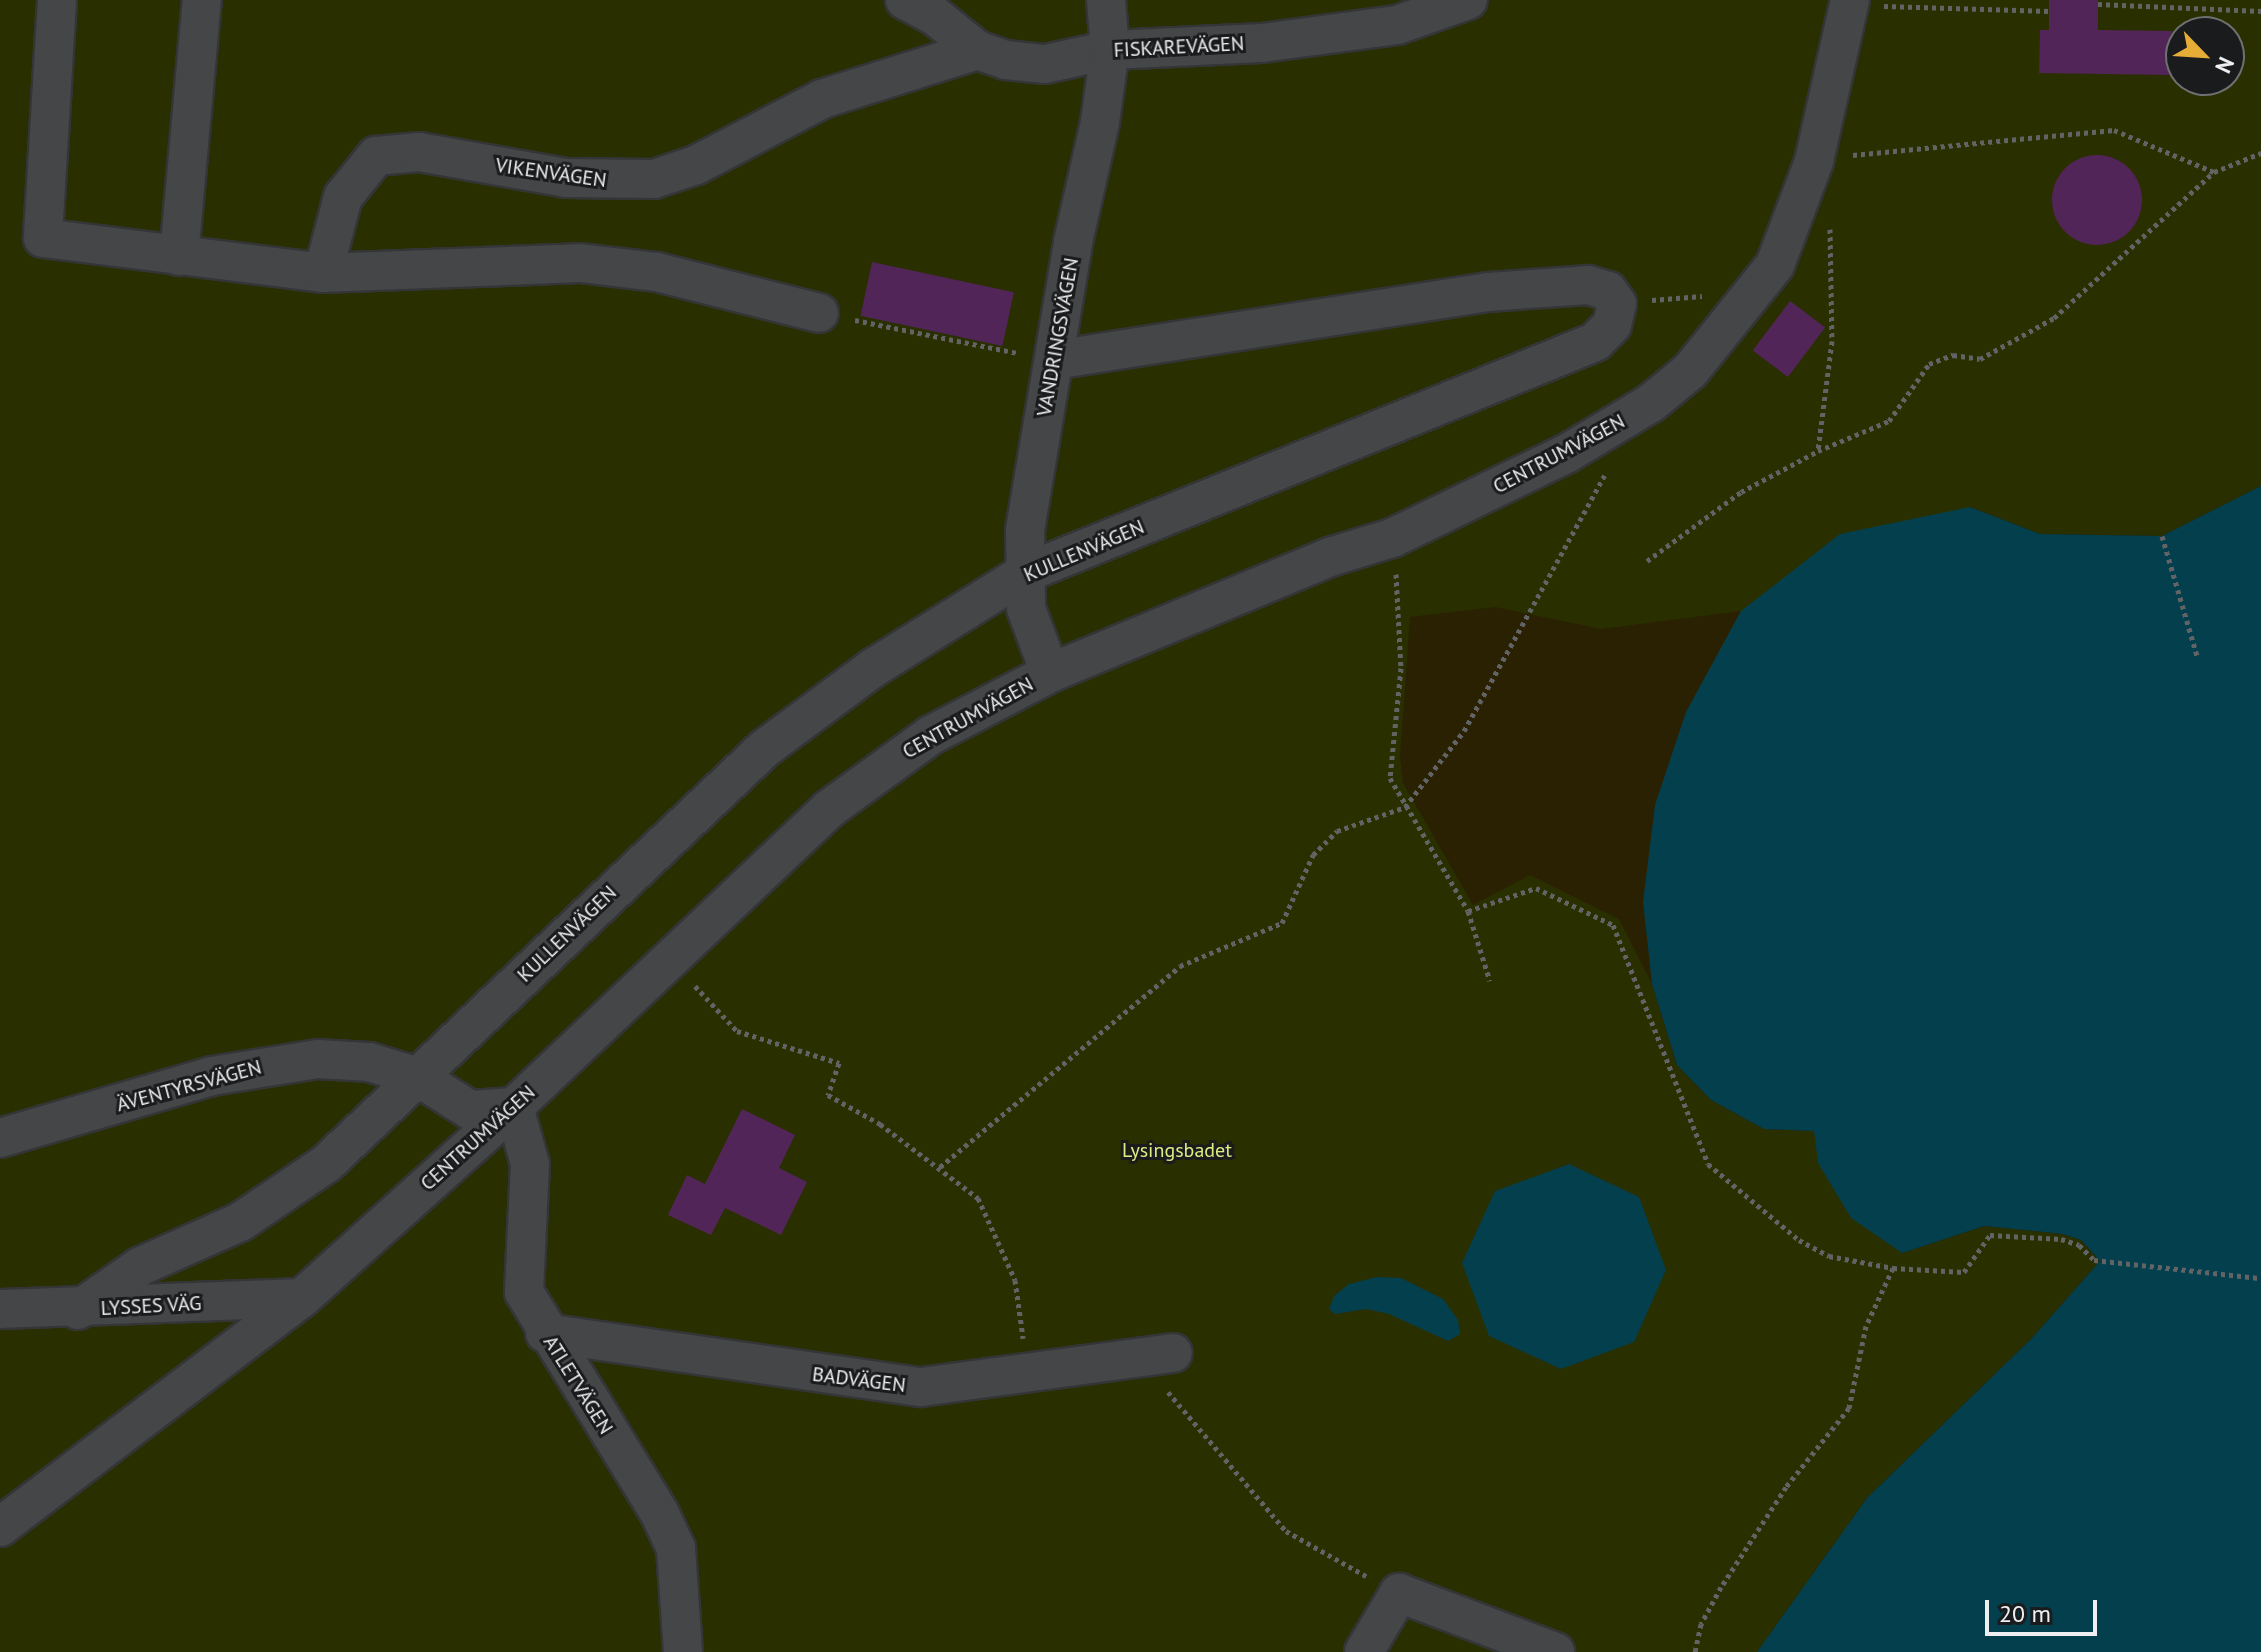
<!DOCTYPE html>
<meta charset="utf-8">
<style>
body{margin:0}
#map{position:relative;width:2261px;height:1652px;overflow:hidden;background:#191b1d;font-family:"PT Sans",sans-serif}
div>[style]{position:absolute}
.green>*{inset:0;background:#2a2f00}
.sand>*{inset:0;background:#292101}
.water>*{inset:0;background:#043f4e}
.building>*{inset:0;background:#522559;transform-origin:0 0}
.round{border-radius:50%}
.path>*{height:5px;margin-top:-2.5px;transform-origin:0;background:repeating-linear-gradient(90deg,#616365 0 4px,transparent 0 8px)}
.roads{filter:drop-shadow(2px 0 #343536) drop-shadow(-2px 0 #343536) drop-shadow(0 2px #343536) drop-shadow(0 -2px #343536)}
.minor>*{height:38px;margin:-19px;padding:0 19px;transform-origin:19px;border-radius:19px;background:#444648}
span{translate:-50% -50%;white-space:nowrap;text-align:center;line-height:1.15;-webkit-text-stroke:6px #191b1d;paint-order:stroke}
.street-label{font-size:20px;color:#eeeff1}
.park-label{font-size:20px;color:#deec82}
.north{position:absolute;left:2165px;top:16px;width:80px;height:80px;box-sizing:border-box;background:#191b1d;border:2px solid #6e7072;border-radius:50%;rotate:115deg;font-size:22px;font-weight:700;line-height:32px;text-align:center;color:#eeeff1}
.north::after{content:'';display:block;margin:auto;width:28px;height:36px;background:#e5ad35;clip-path:polygon(50% 0,100% 100%,50% 72%,0 100%)}
.scale{position:absolute;left:1985px;top:1600px;width:112px;height:36px;box-sizing:border-box;border:4px solid #eeeff1;border-top:0;padding-left:10px;font-size:24px;line-height:28px;white-space:nowrap;color:#eeeff1;-webkit-text-stroke:6px #191b1d;paint-order:stroke}
</style>
<div id="map">
<div class="green">
<div style="clip-path:polygon(evenodd,0 0,2261px 0,2261px 486px,2162px 536px,2040px 534px,1970px 507px,1686px 712px,1655px 805px,1643px 902px,1652px 984px,1677px 1065px,1711px 1100px,1764px 1129px,1814px 1131px,1819px 1163px,1902px 1253px,1984px 1226px,2063px 1234px,2081px 1240px,2100px 1261px,2032px 1338px,1867px 1498px,1757px 1652px,0 1652px,0 0,2181px 32px,2229px 32px,2229px 80px,2181px 80px,2181px 32px)"></div>
</div>
<div class="sand">
<div style="clip-path:polygon(1495px 607px,1601px 629px,1741px 611px,1686px 712px,1643px 902px,1652px 984px,1619px 919px,1530px 875px,1473px 905px,1403px 783px,1400px 757px,1410px 617px)"></div>
</div>
<div class="water">
<div style="clip-path:polygon(2261px 486px,2261px 1652px,1757px 1652px,1867px 1498px,2032px 1338px,2100px 1261px,2081px 1240px,2063px 1234px,1984px 1226px,1902px 1253px,1851px 1218px,1818px 1163px,1814px 1131px,1764px 1129px,1711px 1100px,1677px 1065px,1652px 984px,1643px 902px,1655px 805px,1686px 712px,1741px 611px,1840px 534px,1970px 507px,2040px 534px,2162px 536px)"></div>
<div style="clip-path:polygon(1569px 1164px,1639px 1197px,1666px 1270px,1634px 1342px,1561px 1369px,1489px 1336px,1462px 1263px,1495px 1191px)"></div>
<div style="clip-path:polygon(1377px 1277px,1401px 1278px,1443px 1299px,1458px 1320px,1460px 1334px,1448px 1341px,1389px 1314px,1366px 1309px,1335px 1314px,1329px 1309px,1334px 1296px,1349px 1284px)"></div>
</div>
<div class="building">
<div style="clip-path:polygon(2049px 0,2098px 0,2098px 30px,2172px 31px,2171px 75px,2039px 73px,2040px 30px,2049px 30px)"></div>
<div class="round" style="left:2052px;top:155px;width:90px;height:90px"></div>
<div style="left:872px;top:262px;width:145px;height:55px;rotate:12deg"></div>
<div style="left:1790px;top:301px;width:44px;height:62px;rotate:37deg"></div>
<div style="clip-path:polygon(742px 1109px,795px 1135px,779px 1168px,807px 1182px,781px 1235px,725px 1208px,711px 1235px,668px 1215px,687px 1175px,705px 1184px)"></div>
</div>
<div class="path">
<div style="left:2098px;top:4px;width:163px;rotate:2.5deg"></div>
<div style="left:1884px;top:6px;width:165px;rotate:1.7deg"></div>
<div style="left:1853px;top:155px;width:262px;rotate:-5.5deg"></div>
<div style="left:2114px;top:130px;width:108px;rotate:22.8deg"></div>
<div style="left:1830px;top:229px;width:112px;rotate:89deg"></div>
<div style="left:1832px;top:341px;width:111px;rotate:97.3deg"></div>
<div style="left:1818px;top:451px;width:77px;rotate:-22.9deg"></div>
<div style="left:1889px;top:421px;width:70px;rotate:-54.9deg"></div>
<div style="left:1929px;top:364px;width:26px;rotate:-21deg"></div>
<div style="left:1953px;top:355px;width:27px;rotate:8deg"></div>
<div style="left:1980px;top:359px;width:85px;rotate:-29deg"></div>
<div style="left:2054px;top:318px;width:217px;rotate:-42.4deg"></div>
<div style="left:2214px;top:172px;width:51px;rotate:-22deg"></div>
<div style="left:1652px;top:300px;width:50px;rotate:-4.6deg"></div>
<div style="left:855px;top:320px;width:165px;rotate:11.5deg"></div>
<div style="left:2162px;top:536px;width:125px;rotate:73.7deg"></div>
<div style="left:1647px;top:561px;width:117px;rotate:-36.3deg"></div>
<div style="left:1741px;top:492px;width:87px;rotate:-28deg"></div>
<div style="left:1396px;top:574px;width:94px;rotate:87deg"></div>
<div style="left:1401px;top:668px;width:111px;rotate:95.7deg"></div>
<div style="left:1390px;top:778px;width:154px;rotate:59.6deg"></div>
<div style="left:1468px;top:911px;width:73px;rotate:72.6deg"></div>
<div style="left:1468px;top:911px;width:72px;rotate:-18.7deg"></div>
<div style="left:1536px;top:888px;width:85px;rotate:25.7deg"></div>
<div style="left:1613px;top:925px;width:257px;rotate:68.3deg"></div>
<div style="left:1708px;top:1164px;width:119px;rotate:39.9deg"></div>
<div style="left:1799px;top:1240px;width:34px;rotate:28deg"></div>
<div style="left:1829px;top:1256px;width:65px;rotate:10.6deg"></div>
<div style="left:1893px;top:1268px;width:64px;rotate:115deg"></div>
<div style="left:1866px;top:1326px;width:84px;rotate:101.7deg"></div>
<div style="left:1849px;top:1408px;width:101px;rotate:128.6deg"></div>
<div style="left:1786px;top:1487px;width:119px;rotate:123deg"></div>
<div style="left:1721px;top:1587px;width:42px;rotate:118.4deg"></div>
<div style="left:1701px;top:1624px;width:29px;rotate:102deg"></div>
<div style="left:695px;top:986px;width:62px;rotate:47deg"></div>
<div style="left:737px;top:1031px;width:107px;rotate:17.4deg"></div>
<div style="left:839px;top:1063px;width:34px;rotate:109deg"></div>
<div style="left:828px;top:1095px;width:60px;rotate:29.1deg"></div>
<div style="left:880px;top:1124px;width:123px;rotate:37.1deg"></div>
<div style="left:978px;top:1198px;width:90px;rotate:65.7deg"></div>
<div style="left:1015px;top:1280px;width:59px;rotate:82.1deg"></div>
<div style="left:940px;top:1167px;width:313px;rotate:-39.9deg"></div>
<div style="left:1180px;top:966px;width:111px;rotate:-22.9deg"></div>
<div style="left:1282px;top:923px;width:75px;rotate:-65.5deg"></div>
<div style="left:1313px;top:855px;width:34px;rotate:-45deg"></div>
<div style="left:1337px;top:831px;width:72px;rotate:-19.4deg"></div>
<div style="left:1405px;top:807px;width:96px;rotate:-52.2deg"></div>
<div style="left:1464px;top:731px;width:292px;rotate:-61.2deg"></div>
<div style="left:1893px;top:1268px;width:71px;rotate:3.2deg"></div>
<div style="left:1964px;top:1272px;width:45px;rotate:-54.9deg"></div>
<div style="left:1990px;top:1235px;width:71px;rotate:3.2deg"></div>
<div style="left:2061px;top:1239px;width:19px;rotate:18deg"></div>
<div style="left:2079px;top:1245px;width:21px;rotate:45deg"></div>
<div style="left:2094px;top:1260px;width:168px;rotate:6.2deg"></div>
<div style="left:1168px;top:1392px;width:182px;rotate:49.7deg"></div>
<div style="left:1286px;top:1531px;width:92px;rotate:29.4deg"></div>
</div>
<div class="roads">
<div class="minor">
<div style="left:57px;top:0;width:238px;rotate:93.4deg"></div>
<div style="left:43px;top:238px;width:282px;rotate:7.1deg"></div>
<div style="left:323px;top:273px;width:257px;rotate:-2.2deg"></div>
<div style="left:580px;top:263px;width:78px;rotate:6.7deg"></div>
<div style="left:657px;top:272px;width:167px;rotate:14.2deg"></div>
<div style="left:905px;top:0;width:34px;rotate:28deg"></div>
<div style="left:935px;top:16px;width:54px;rotate:39deg"></div>
<div style="left:977px;top:50px;width:31px;rotate:19deg"></div>
<div style="left:1006px;top:60px;width:39px;rotate:6deg"></div>
<div style="left:1045px;top:64px;width:66px;rotate:-12.2deg"></div>
<div style="left:1110px;top:50px;width:152px;rotate:-2.6deg"></div>
<div style="left:1262px;top:43px;width:136px;rotate:-7.6deg"></div>
<div style="left:1397px;top:25px;width:75px;rotate:-19.4deg"></div>
<div style="left:179px;top:256px;width:257px;rotate:-84.9deg"></div>
<div style="left:323px;top:273px;width:79px;rotate:-75.3deg"></div>
<div style="left:343px;top:197px;width:53px;rotate:-51.2deg"></div>
<div style="left:376px;top:156px;width:43px;rotate:-5.3deg"></div>
<div style="left:419px;top:152px;width:149px;rotate:10deg"></div>
<div style="left:566px;top:178px;width:88px;rotate:0.7deg"></div>
<div style="left:654px;top:179px;width:44px;rotate:-18.4deg"></div>
<div style="left:696px;top:165px;width:142px;rotate:-27.6deg"></div>
<div style="left:822px;top:99px;width:163px;rotate:-17.5deg"></div>
<div style="left:1050px;top:673px;width:69px;rotate:-110.3deg"></div>
<div style="left:1026px;top:608px;width:78px;rotate:-90.7deg"></div>
<div style="left:1025px;top:530px;width:292px;rotate:-80.5deg"></div>
<div style="left:1073px;top:242px;width:123px;rotate:-77.3deg"></div>
<div style="left:1100px;top:122px;width:73px;rotate:-82.1deg"></div>
<div style="left:1110px;top:50px;width:50px;rotate:-94.6deg"></div>
<div style="left:0;top:1138px;width:221px;rotate:-16.3deg"></div>
<div style="left:212px;top:1076px;width:107px;rotate:-9.1deg"></div>
<div style="left:318px;top:1059px;width:51px;rotate:3.4deg"></div>
<div style="left:369px;top:1062px;width:51px;rotate:17deg"></div>
<div style="left:418px;top:1077px;width:62px;rotate:32.4deg"></div>
<div style="left:470px;top:1110px;width:44px;rotate:-3.9deg"></div>
<div style="left:514px;top:1107px;width:59px;rotate:74.3deg"></div>
<div style="left:530px;top:1164px;width:128px;rotate:92.7deg"></div>
<div style="left:524px;top:1292px;width:260px;rotate:58.5deg"></div>
<div style="left:660px;top:1514px;width:38px;rotate:65deg"></div>
<div style="left:676px;top:1549px;width:103px;rotate:86.1deg"></div>
<div style="left:0;top:1309px;width:302px;rotate:-2.1deg"></div>
<div style="left:78px;top:1310px;width:77px;rotate:-34.9deg"></div>
<div style="left:141px;top:1266px;width:108px;rotate:-24deg"></div>
<div style="left:240px;top:1222px;width:105px;rotate:-34.1deg"></div>
<div style="left:327px;top:1163px;width:602px;rotate:-43.45deg"></div>
<div style="left:764px;top:749px;width:136px;rotate:-36.6deg"></div>
<div style="left:873px;top:668px;width:179px;rotate:-32deg"></div>
<div style="left:1025px;top:573px;width:615px;rotate:-22.06deg"></div>
<div style="left:1595px;top:342px;width:24px;rotate:-45deg"></div>
<div style="left:1612px;top:325px;width:22px;rotate:-77deg"></div>
<div style="left:1617px;top:304px;width:16px;rotate:-125deg"></div>
<div style="left:1608px;top:291px;width:21px;rotate:-163deg"></div>
<div style="left:1588px;top:285px;width:100px;rotate:176deg"></div>
<div style="left:1488px;top:292px;width:439px;rotate:171.1deg"></div>
<div style="left:545px;top:1333px;width:380px;rotate:8.2deg"></div>
<div style="left:921px;top:1387px;width:254px;rotate:-7.7deg"></div>
<div style="left:0;top:1527px;width:379px;rotate:-37.2deg"></div>
<div style="left:302px;top:1298px;width:285px;rotate:-42deg"></div>
<div style="left:514px;top:1107px;width:434px;rotate:-43.4deg"></div>
<div style="left:829px;top:809px;width:126px;rotate:-36deg"></div>
<div style="left:931px;top:735px;width:134px;rotate:-27.5deg"></div>
<div style="left:1050px;top:673px;width:306px;rotate:-22.5deg"></div>
<div style="left:1333px;top:556px;width:62px;rotate:-17deg"></div>
<div style="left:1392px;top:538px;width:193px;rotate:-25.8deg"></div>
<div style="left:1566px;top:454px;width:99px;rotate:-31deg"></div>
<div style="left:1651px;top:403px;width:50px;rotate:-39.4deg"></div>
<div style="left:1690px;top:371px;width:136px;rotate:-51.3deg"></div>
<div style="left:1775px;top:265px;width:111px;rotate:-69.4deg"></div>
<div style="left:1814px;top:161px;width:165px;rotate:-77.4deg"></div>
<div style="left:1364px;top:1652px;width:69px;rotate:-59.3deg"></div>
<div style="left:1399px;top:1593px;width:167px;rotate:20.7deg"></div>
</div>
</div>
<div class="street-label">
<span style="left:1179px;top:47px;rotate:-3deg">FISKAREVÄGEN</span>
<span style="left:551px;top:173px;rotate:8deg">VIKENVÄGEN</span>
<span style="left:1058px;top:337px;rotate:-80deg">VANDRINGSVÄGEN</span>
<span style="left:1559px;top:454px;rotate:-28deg">CENTRUMVÄGEN</span>
<span style="left:1084px;top:551px;rotate:-23deg">KULLENVÄGEN</span>
<span style="left:968px;top:718px;rotate:-29deg">CENTRUMVÄGEN</span>
<span style="left:567px;top:934px;rotate:-44deg">KULLENVÄGEN</span>
<span style="left:189px;top:1086px;rotate:-15deg">ÄVENTYRSVÄGEN</span>
<span style="left:478px;top:1138px;rotate:-42deg">CENTRUMVÄGEN</span>
<span style="left:151px;top:1306px;rotate:-3deg">LYSSES VÄG</span>
<span style="left:859px;top:1380px;rotate:7deg">BADVÄGEN</span>
<span style="left:578px;top:1385px;rotate:58deg">ATLETVÄGEN</span>
</div>
<div class="park-label">
<span style="left:1177px;top:1150px">Lysingsbadet</span>
</div>
<div class="north">N</div>
<div class="scale">20 m</div>
</div>
